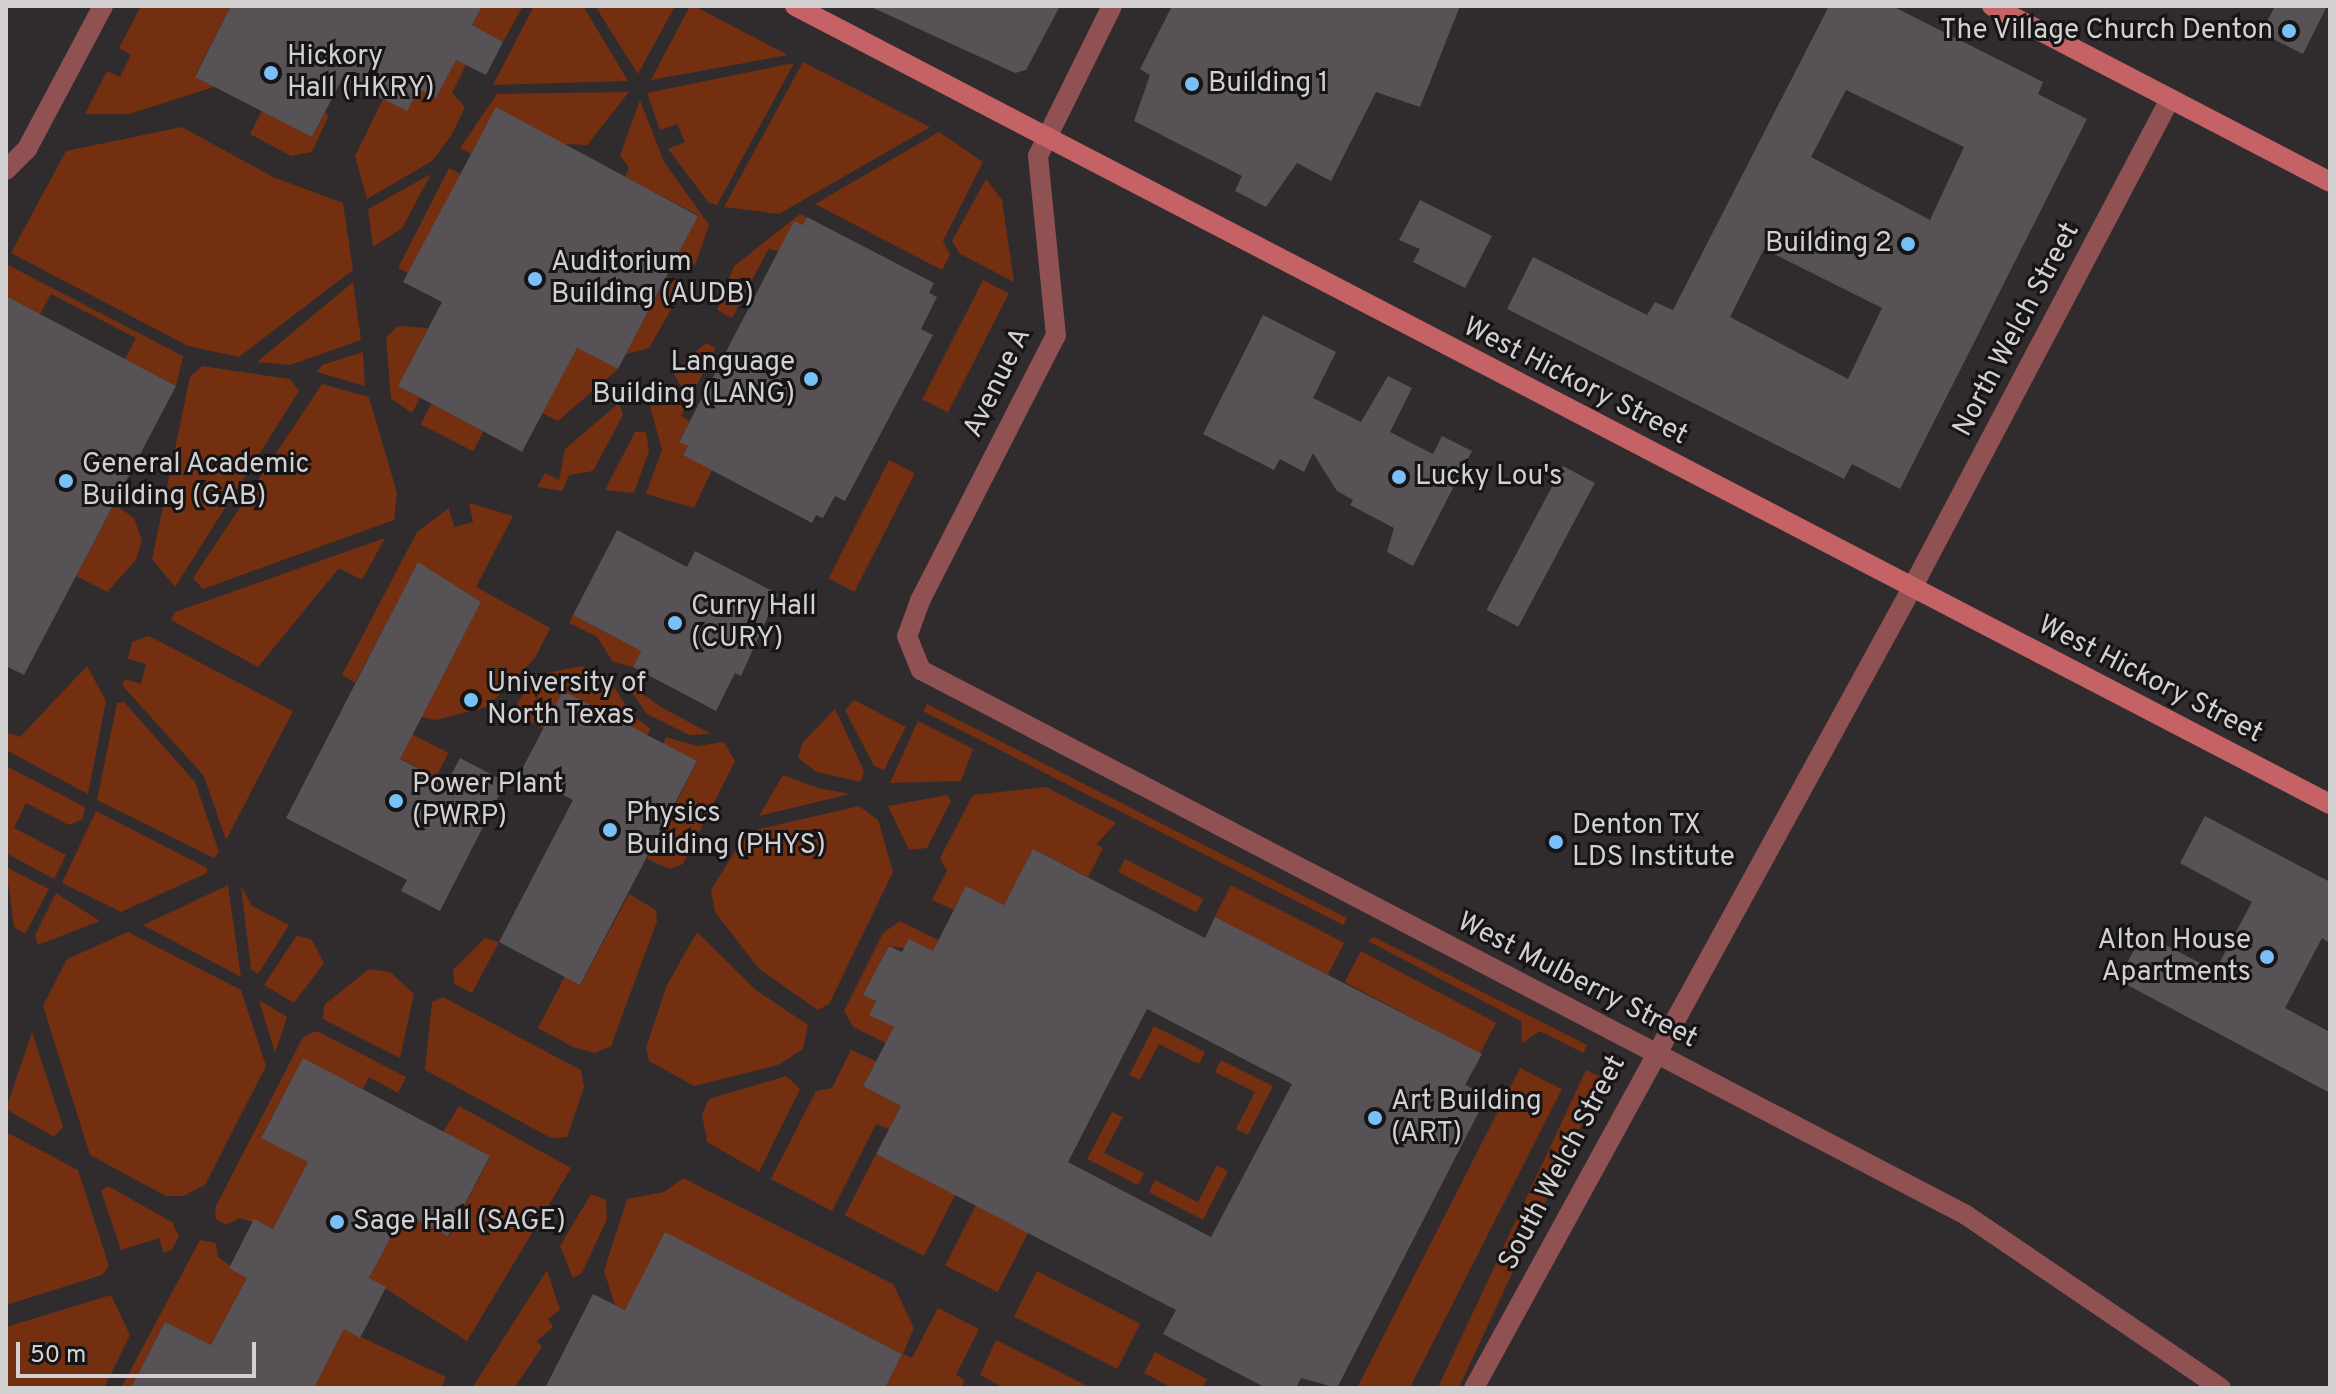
<!DOCTYPE html>
<style>
body{margin:0}
#map{position:relative;width:2336px;height:1394px;overflow:hidden;background:#302b2d;font-family:Overpass,sans-serif}
div>[style]{position:absolute}
.green>*{inset:0;background:#742f11;transform-origin:0 0}
.building>*{inset:0;background:#565255;transform-origin:0 0}
.minor>*{height:20px;margin:-10px;padding:0 10px;transform-origin:10px;border-radius:10px;background:#8f5152}
.tertiary>*{height:20px;margin:-10px;padding:0 10px;transform-origin:10px;border-radius:10px;background:#8f5152}
.secondary>*{height:20px;margin:-10px;padding:0 10px;transform-origin:10px;border-radius:10px;background:#c56266}
.dots>*{width:22px;height:22px;translate:-50% -50%;box-sizing:border-box;border:4px solid #161415;border-radius:50%}
span{translate:-50% -50%;white-space:nowrap;text-align:center;line-height:1.15;-webkit-text-stroke:6px #161415;paint-order:stroke}
.poi-label{font-size:28px;color:#d3d0d1}
.right{translate:-100% -50%;text-align:right}
.left{translate:0 -50%;text-align:left}
.street-label{font-size:28px;color:#d3d0d1}
.frame{position:absolute;inset:0;border:8px solid #d3d0d1;pointer-events:none}
.scale{position:absolute;left:16px;top:1342px;width:240px;height:36px;box-sizing:border-box;border:4px solid #d3d0d1;border-top:0;padding-left:10px;font-size:24px;line-height:28px;white-space:nowrap;color:#d3d0d1;-webkit-text-stroke:6px #161415;paint-order:stroke}
</style>
<div id="map">
<div class="green">
<div style="clip-path:polygon(141px 6px,231px 6px,195px 76px,214px 87px,129px 114px,85px 114px,107px 71px,120px 77px,131px 55px,119px 48px)"></div>
<div style="clip-path:polygon(482px 6px,523px 6px,503px 42px,472px 25px)"></div>
<div style="clip-path:polygon(534px 6px,583px 6px,628px 81px,493px 85px)"></div>
<div style="clip-path:polygon(595px 6px,675px 6px,638px 74px)"></div>
<div style="clip-path:polygon(690px 6px,694px 6px,788px 55px,651px 80px)"></div>
<div style="clip-path:polygon(456px 60px,466px 65px,452px 93px,465px 107px,451px 136px,432px 161px,367px 199px,355px 156px,383px 99px,406px 110px,418px 89px,436px 98px)"></div>
<div style="clip-path:polygon(803px 62px,930px 127px,779px 214px,724px 207px)"></div>
<div style="clip-path:polygon(794px 63px,717px 205px,709px 203px,668px 149px,685px 142px,677px 124px,660px 130px,647px 93px)"></div>
<div style="clip-path:polygon(629px 92px,587px 145px,527px 143px,535px 128px,496px 108px,471px 154px,460px 148px,497px 94px)"></div>
<div style="clip-path:polygon(640px 100px,664px 162px,709px 225px,695px 265px,678px 255px,698px 215px,625px 177px,629px 168px,620px 155px)"></div>
<div style="clip-path:polygon(262px 111px,312px 137px,326px 111px,328px 117px,312px 152px,291px 156px,250px 134px)"></div>
<div style="clip-path:polygon(182px 127px,273px 177px,343px 203px,353px 270px,239px 357px,188px 346px,11px 253px,66px 151px)"></div>
<div style="clip-path:polygon(939px 132px,983px 162px,943px 241px,950px 255px,942px 270px,815px 204px)"></div>
<div style="left:449px;top:168px;width:13px;height:112px;rotate:27deg"></div>
<div style="clip-path:polygon(431px 174px,402px 228px,373px 247px,368px 209px)"></div>
<div style="clip-path:polygon(986px 179px,1002px 200px,1014px 282px,960px 254px,952px 241px)"></div>
<div style="clip-path:polygon(800px 214px,807px 217px,803px 225px,794px 222px,778px 252px,769px 248px,732px 318px,717px 310px,734px 266px)"></div>
<div style="clip-path:polygon(6px 264px,183px 356px,176px 386px,125px 359px,136px 338px,51px 294px,40px 314px,6px 296px)"></div>
<div style="clip-path:polygon(667px 276px,685px 285px,649px 348px,626px 354px)"></div>
<div style="left:983px;top:280px;width:29px;height:134px;rotate:27deg"></div>
<div style="clip-path:polygon(353px 282px,361px 340px,290px 365px,257px 362px)"></div>
<div style="clip-path:polygon(398px 326px,428px 328px,398px 386px,420px 398px,412px 413px,391px 399px,386px 337px)"></div>
<div style="clip-path:polygon(706px 343px,716px 348px,681px 416px,690px 421px,679px 441px,688px 446px,683px 455px,712px 470px,694px 508px,646px 494px,662px 450px,650px 406px,675px 404px,682px 388px,673px 372px)"></div>
<div style="clip-path:polygon(577px 348px,618px 369px,558px 421px,542px 413px)"></div>
<div style="clip-path:polygon(363px 352px,365px 386px,317px 372px,322px 365px)"></div>
<div style="clip-path:polygon(202px 366px,290px 379px,299px 391px,175px 587px,152px 559px,190px 377px)"></div>
<div style="clip-path:polygon(322px 384px,369px 397px,397px 493px,394px 520px,203px 589px,193px 578px)"></div>
<div style="clip-path:polygon(619px 403px,623px 415px,593px 471px,569px 475px,562px 491px,537px 487px,545px 473px,559px 480px,565px 449px)"></div>
<div style="left:431px;top:404px;width:59px;height:23px;rotate:27deg"></div>
<div style="clip-path:polygon(635px 432px,646px 432px,649px 451px,634px 493px,605px 490px)"></div>
<div style="left:889px;top:460px;width:29px;height:133px;rotate:27deg"></div>
<div style="clip-path:polygon(469px 503px,513px 516px,476px 587px,550px 628px,535px 658px,487px 707px,436px 720px,421px 717px,481px 602px,418px 563px,355px 683px,342px 675px,417px 532px,449px 508px,454px 527px,473px 522px)"></div>
<div style="clip-path:polygon(114px 504px,134px 518px,142px 540px,136px 560px,107px 592px,76px 576px)"></div>
<div style="clip-path:polygon(385px 538px,362px 580px,339px 568px,258px 667px,171px 620px,175px 612px)"></div>
<div style="clip-path:polygon(573px 615px,641px 651px,633px 667px,613px 662px,597px 637px,569px 623px)"></div>
<div style="clip-path:polygon(149px 636px,293px 711px,226px 840px,204px 776px,122px 685px,125px 679px,141px 684px,146px 664px,128px 659px,132px 642px)"></div>
<div style="clip-path:polygon(87px 666px,106px 701px,88px 794px,6px 750px,6px 732px,20px 737px)"></div>
<div style="clip-path:polygon(582px 666px,607px 676px,632px 715px,651px 729px,647px 735px,543px 728px,512px 712px,535px 675px)"></div>
<div style="clip-path:polygon(623px 680px,661px 707px,711px 734px,689px 735px,647px 714px)"></div>
<div style="clip-path:polygon(854px 700px,906px 727px,884px 770px,874px 766px,845px 710px)"></div>
<div style="clip-path:polygon(124px 702px,195px 782px,219px 852px,214px 858px,97px 800px,117px 703px)"></div>
<div style="left:927px;top:704px;width:471px;height:8px;rotate:27deg"></div>
<div style="clip-path:polygon(835px 709px,864px 771px,861px 782px,817px 772px,798px 758px,803px 742px)"></div>
<div style="clip-path:polygon(918px 721px,973px 749px,961px 781px,890px 783px)"></div>
<div style="left:394px;top:725px;width:61px;height:27px;rotate:27deg"></div>
<div style="clip-path:polygon(666px 737px,697px 746px,724px 742px,735px 761px,683px 864px,670px 869px,647px 859px,697px 762px,663px 744px)"></div>
<div style="clip-path:polygon(6px 766px,85px 807px,83px 819px,69px 825px,26px 803px,14px 828px,66px 855px,54px 879px,6px 853px)"></div>
<div style="clip-path:polygon(783px 775px,818px 788px,850px 794px,759px 816px)"></div>
<div style="clip-path:polygon(1046px 787px,1116px 823px,1096px 844px,1103px 848px,1088px 877px,1033px 849px,1004px 905px,966px 886px,954px 910px,932px 900px,947px 871px,940px 858px,973px 795px)"></div>
<div style="clip-path:polygon(947px 795px,951px 801px,927px 848px,909px 850px,888px 806px)"></div>
<div style="clip-path:polygon(859px 806px,878px 820px,893px 872px,829px 1004px,818px 1010px,759px 969px,715px 912px,711px 890px,747px 832px)"></div>
<div style="clip-path:polygon(96px 811px,207px 868px,207px 873px,121px 912px,62px 883px)"></div>
<div style="left:1125px;top:859px;width:88px;height:15px;rotate:27deg"></div>
<div style="clip-path:polygon(6px 867px,49px 889px,25px 934px,14px 927px)"></div>
<div style="clip-path:polygon(228px 885px,241px 977px,143px 925px,182px 907px)"></div>
<div style="left:1231px;top:885px;width:127px;height:36px;rotate:27deg"></div>
<div style="clip-path:polygon(241px 886px,252px 906px,289px 925px,258px 974px,251px 969px)"></div>
<div style="clip-path:polygon(56px 893px,100px 921px,38px 945px,35px 935px)"></div>
<div style="clip-path:polygon(629px 894px,656px 910px,657px 921px,611px 1046px,595px 1053px,573px 1047px,538px 1028px,565px 976px,581px 984px)"></div>
<div style="clip-path:polygon(900px 921px,976px 959px,889px 946px,864px 994px,876px 1001px,870px 1015px,906px 1033px,923px 1061px,853px 1027px,844px 1011px,883px 933px)"></div>
<div style="clip-path:polygon(128px 932px,241px 990px,266px 1066px,205px 1185px,183px 1196px,166px 1196px,90px 1155px,43px 1006px,67px 959px)"></div>
<div style="clip-path:polygon(697px 932px,756px 990px,808px 1025px,803px 1049px,778px 1065px,694px 1086px,649px 1061px,646px 1048px,667px 985px)"></div>
<div style="clip-path:polygon(297px 935px,312px 940px,324px 963px,294px 1003px,264px 985px)"></div>
<div style="clip-path:polygon(1374px 937px,1587px 1045px,1583px 1053px,1540px 1031px,1522px 1043px,1521px 1021px,1368px 941px)"></div>
<div style="clip-path:polygon(485px 938px,499px 942px,472px 993px,454px 984px,453px 970px)"></div>
<div style="left:1361px;top:951px;width:153px;height:35px;rotate:28deg"></div>
<div style="clip-path:polygon(369px 969px,390px 972px,414px 994px,400px 1058px,323px 1019px,324px 1005px)"></div>
<div style="clip-path:polygon(443px 997px,581px 1070px,584px 1087px,567px 1137px,551px 1138px,425px 1070px,432px 1002px)"></div>
<div style="clip-path:polygon(259px 1000px,287px 1017px,275px 1053px)"></div>
<div style="clip-path:polygon(1154px 1026px,1205px 1052px,1199px 1064px,1159px 1044px,1140px 1080px,1129px 1075px)"></div>
<div style="clip-path:polygon(317px 1031px,406px 1077px,398px 1093px,369px 1077px,363px 1089px,303px 1059px,261px 1137px,308px 1162px,273px 1229px,240px 1218px,226px 1225px,216px 1219px,215px 1208px,303px 1037px)"></div>
<div style="clip-path:polygon(32px 1032px,63px 1127px,54px 1137px,6px 1109px)"></div>
<div style="clip-path:polygon(851px 1050px,876px 1061px,863px 1086px,901px 1106px,889px 1129px,876px 1124px,832px 1211px,771px 1179px,816px 1091px,832px 1088px)"></div>
<div style="clip-path:polygon(1221px 1060px,1273px 1086px,1248px 1135px,1236px 1129px,1255px 1092px,1215px 1072px)"></div>
<div style="left:1520px;top:1068px;width:47px;height:361px;rotate:27deg"></div>
<div style="left:1586px;top:1070px;width:19px;height:360px;rotate:25deg"></div>
<div style="clip-path:polygon(786px 1076px,800px 1089px,759px 1172px,707px 1142px,702px 1114px,709px 1099px)"></div>
<div style="clip-path:polygon(459px 1106px,571px 1168px,467px 1341px,369px 1278px,404px 1213px,449px 1236px,490px 1157px,443px 1132px)"></div>
<div style="clip-path:polygon(1112px 1112px,1123px 1117px,1104px 1153px,1144px 1173px,1138px 1185px,1087px 1159px)"></div>
<div style="clip-path:polygon(6px 1132px,78px 1170px,109px 1266px,102px 1275px,6px 1305px)"></div>
<div style="left:876px;top:1154px;width:89px;height:69px;rotate:27deg"></div>
<div style="clip-path:polygon(1217px 1165px,1228px 1171px,1203px 1220px,1149px 1192px,1155px 1180px,1198px 1202px)"></div>
<div style="clip-path:polygon(683px 1178px,893px 1284px,914px 1328px,903px 1354px,912px 1358px,938px 1308px,979px 1329px,956px 1375px,965px 1380px,961px 1388px,885px 1388px,902px 1354px,666px 1233px,625px 1310px,615px 1305px,604px 1271px,627px 1199px,664px 1192px)"></div>
<div style="clip-path:polygon(108px 1186px,172px 1222px,179px 1237px,172px 1249px,164px 1253px,159px 1238px,121px 1250px,101px 1191px)"></div>
<div style="clip-path:polygon(591px 1194px,606px 1200px,607px 1219px,582px 1273px,573px 1278px,560px 1246px)"></div>
<div style="left:976px;top:1205px;width:59px;height:68px;rotate:27deg"></div>
<div style="clip-path:polygon(200px 1240px,216px 1243px,218px 1257px,247px 1278px,211px 1345px,165px 1322px,131px 1388px,121px 1388px)"></div>
<div style="clip-path:polygon(547px 1270px,560px 1310px,548px 1319px,553px 1327px,537px 1341px,542px 1347px,514px 1388px,472px 1388px)"></div>
<div style="left:1037px;top:1271px;width:116px;height:51px;rotate:27deg"></div>
<div style="clip-path:polygon(111px 1295px,130px 1335px,104px 1388px,6px 1388px,6px 1327px)"></div>
<div style="clip-path:polygon(344px 1329px,446px 1377px,441px 1388px,314px 1388px)"></div>
<div style="clip-path:polygon(996px 1340px,1091px 1388px,1004px 1388px,980px 1375px)"></div>
<div style="clip-path:polygon(1155px 1352px,1207px 1379px,1202px 1388px,1172px 1388px,1144px 1373px)"></div>
</div>
<div class="building">
<div style="clip-path:polygon(231px 6px,482px 6px,472px 25px,503px 42px,486px 75px,456px 60px,436px 98px,418px 89px,407px 111px,342px 79px,312px 137px,195px 77px)"></div>
<div style="clip-path:polygon(869px 6px,1060px 6px,1026px 70px,1015px 73px)"></div>
<div style="clip-path:polygon(1172px 6px,1460px 6px,1420px 107px,1376px 92px,1331px 181px,1297px 163px,1266px 207px,1235px 191px,1242px 176px,1134px 121px,1150px 75px,1140px 69px)"></div>
<div style="clip-path:polygon(evenodd,1829px 6px,1892px 6px,2043px 82px,2038px 94px,2087px 119px,1900px 489px,1852px 464px,1844px 479px,1507px 309px,1533px 257px,1647px 315px,1655px 302px,1673px 310px,1829px 6px,1846px 90px,1964px 147px,1930px 220px,1811px 157px,1846px 90px,1829px 6px,1764px 249px,1882px 308px,1848px 379px,1730px 317px,1764px 249px)"></div>
<div style="clip-path:polygon(2275px 6px,2327px 6px,2303px 54px,2261px 33px)"></div>
<div style="clip-path:polygon(496px 107px,698px 216px,618px 369px,577px 348px,522px 452px,398px 386px,442px 302px,403px 282px)"></div>
<div style="clip-path:polygon(1420px 200px,1492px 236px,1465px 288px,1413px 262px,1420px 249px,1399px 240px)"></div>
<div style="clip-path:polygon(807px 217px,934px 283px,929px 293px,937px 297px,921px 329px,933px 335px,845px 501px,835px 496px,823px 518px,816px 515px,812px 523px,683px 455px,688px 446px,679px 442px,794px 221px,803px 225px)"></div>
<div style="clip-path:polygon(6px 296px,176px 386px,24px 675px,6px 666px)"></div>
<div style="clip-path:polygon(1263px 315px,1336px 352px,1313px 398px,1361px 422px,1388px 376px,1412px 388px,1390px 432px,1433px 454px,1442px 436px,1472px 451px,1413px 566px,1387px 552px,1394px 528px,1350px 505px,1353px 500px,1337px 491px,1313px 453px,1304px 472px,1280px 459px,1274px 470px,1203px 434px)"></div>
<div style="left:1563px;top:466px;width:36px;height:163px;rotate:28deg"></div>
<div style="clip-path:polygon(617px 530px,687px 567px,695px 551px,778px 594px,741px 676px,735px 673px,716px 711px,633px 667px,641px 651px,573px 615px)"></div>
<div style="clip-path:polygon(418px 562px,481px 602px,400px 759px,447px 783px,460px 758px,506px 782px,440px 911px,401px 891px,407px 880px,286px 818px)"></div>
<div style="clip-path:polygon(563px 691px,697px 761px,580px 985px,499px 942px,573px 800px,520px 773px)"></div>
<div style="clip-path:polygon(2205px 816px,2330px 882px,2330px 943px,2322px 938px,2285px 1008px,2330px 1032px,2330px 1093px,2118px 980px,2143px 933px,2215px 971px,2252px 902px,2180px 863px)"></div>
<div style="clip-path:polygon(evenodd,1033px 849px,1205px 938px,1215px 917px,1482px 1054px,1465px 1085px,1487px 1096px,1337px 1388px,1301px 1378px,1296px 1388px,1266px 1388px,1163px 1334px,1176px 1310px,876px 1154px,901px 1106px,863px 1086px,894px 1027px,869px 1015px,876px 1001px,863px 995px,889px 946px,902px 952px,909px 939px,933px 951px,966px 886px,1004px 905px,1033px 849px,1147px 1009px,1292px 1084px,1211px 1237px,1068px 1162px,1147px 1009px)"></div>
<div style="clip-path:polygon(303px 1058px,490px 1156px,448px 1236px,404px 1213px,369px 1278px,386px 1287px,373px 1313px,360px 1338px,344px 1329px,314px 1388px,131px 1388px,165px 1322px,211px 1345px,247px 1278px,229px 1268px,254px 1219px,273px 1229px,308px 1162px,261px 1138px)"></div>
<div style="clip-path:polygon(665px 1232px,902px 1354px,885px 1388px,545px 1388px,593px 1294px,625px 1310px)"></div>
</div>
<div class="minor">
<div style="left:1112px;top:6px;width:167px;rotate:116.3deg"></div>
<div style="left:1038px;top:156px;width:180px;rotate:84.3deg"></div>
<div style="left:1056px;top:335px;width:299px;rotate:117.1deg"></div>
<div style="left:920px;top:601px;width:37px;rotate:110deg"></div>
<div style="left:907px;top:636px;width:37px;rotate:68deg"></div>
<div style="left:921px;top:670px;width:1179px;rotate:27.54deg"></div>
<div style="left:1966px;top:1215px;width:308px;rotate:34.2deg"></div>
<div style="left:6px;top:170px;width:30px;rotate:-45deg"></div>
<div style="left:27px;top:149px;width:162px;rotate:-62deg"></div>
<div style="left:1474px;top:1388px;width:912px;rotate:-61.3deg"></div>
</div>
<div class="tertiary">
<div style="left:1912px;top:588px;width:553px;rotate:-62.18deg"></div>
</div>
<div class="secondary">
<div style="left:795px;top:6px;width:1730px;rotate:27.47deg"></div>
<div style="left:1992px;top:6px;width:381px;rotate:27.5deg"></div>
</div>
<div class="dots">
<div style="left:2289px;top:31px;background:#79bff8"></div>
<div style="left:271px;top:73px;background:#79bff8"></div>
<div style="left:1192px;top:84px;background:#79bff8"></div>
<div style="left:1908px;top:244px;background:#79bff8"></div>
<div style="left:535px;top:279px;background:#79bff8"></div>
<div style="left:811px;top:379px;background:#79bff8"></div>
<div style="left:1399px;top:477px;background:#79bff8"></div>
<div style="left:66px;top:481px;background:#79bff8"></div>
<div style="left:675px;top:623px;background:#79bff8"></div>
<div style="left:471px;top:700px;background:#79bff8"></div>
<div style="left:396px;top:801px;background:#79bff8"></div>
<div style="left:610px;top:830px;background:#79bff8"></div>
<div style="left:1556px;top:842px;background:#79bff8"></div>
<div style="left:2267px;top:957px;background:#79bff8"></div>
<div style="left:1375px;top:1118px;background:#79bff8"></div>
<div style="left:337px;top:1222px;background:#79bff8"></div>
</div>
<div class="poi-label">
<span class="right" style="left:2273px;top:31px">The Village Church Denton</span>
<span class="left" style="left:287px;top:73px">Hickory<br>Hall (HKRY)</span>
<span class="left" style="left:1208px;top:84px">Building 1</span>
<span class="right" style="left:1892px;top:244px">Building 2</span>
<span class="left" style="left:551px;top:279px">Auditorium<br>Building (AUDB)</span>
<span class="right" style="left:795px;top:379px">Language<br>Building (LANG)</span>
<span class="left" style="left:82px;top:481px">General Academic<br>Building (GAB)</span>
<span class="left" style="left:1415px;top:477px">Lucky Lou's</span>
<span class="left" style="left:691px;top:623px">Curry Hall<br>(CURY)</span>
<span class="left" style="left:487px;top:700px">University of<br>North Texas</span>
<span class="left" style="left:412px;top:801px">Power Plant<br>(PWRP)</span>
<span class="left" style="left:626px;top:830px">Physics<br>Building (PHYS)</span>
<span class="left" style="left:1572px;top:842px">Denton TX<br>LDS Institute</span>
<span class="right" style="left:2251px;top:957px">Alton House<br>Apartments</span>
<span class="left" style="left:1391px;top:1118px">Art Building<br>(ART)</span>
<span class="left" style="left:353px;top:1222px">Sage Hall (SAGE)</span>
</div>
<div class="street-label">
<span style="left:2017px;top:330px;rotate:-62deg">North Welch Street</span>
<span style="left:1575px;top:382px;rotate:27deg">West Hickory Street</span>
<span style="left:998px;top:383px;rotate:-64deg">Avenue A</span>
<span style="left:2150px;top:680px;rotate:27deg">West Hickory Street</span>
<span style="left:1577px;top:981px;rotate:27deg">West Mulberry Street</span>
<span style="left:1563px;top:1163px;rotate:-62deg">South Welch Street</span>
</div>
<div class="frame"></div>
<div class="scale">50 m</div>
</div>
